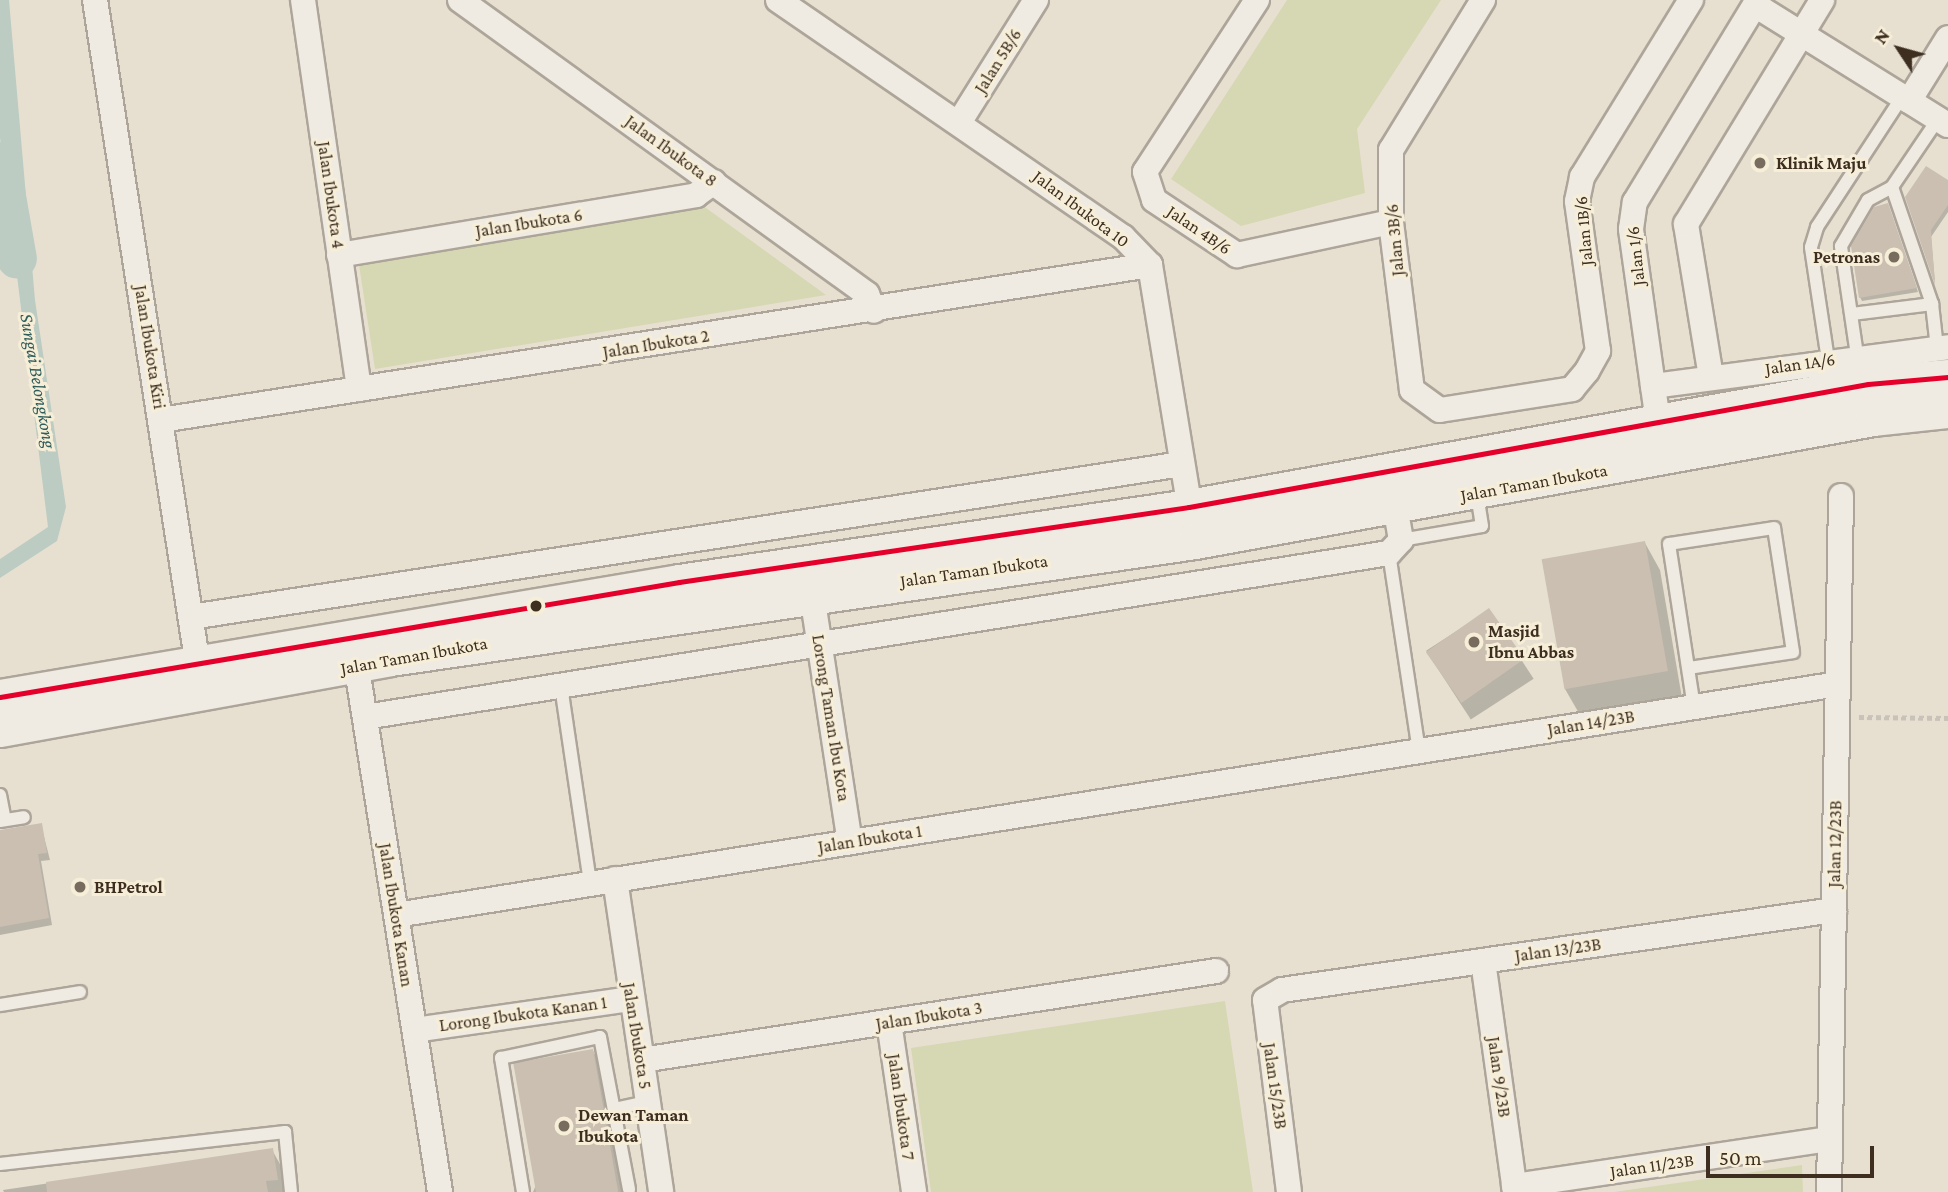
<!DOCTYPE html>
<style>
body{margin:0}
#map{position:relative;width:1948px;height:1192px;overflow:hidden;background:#e7e0d1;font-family:"Crimson Pro",serif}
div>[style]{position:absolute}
.green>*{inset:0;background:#d6d7b3}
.water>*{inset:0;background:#bcccc2}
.shadow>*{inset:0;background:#0003;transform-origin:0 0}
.river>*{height:40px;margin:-20px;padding:0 20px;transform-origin:20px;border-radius:20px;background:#bcccc2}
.building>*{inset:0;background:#cbbfb2;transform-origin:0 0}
.path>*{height:4.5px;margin-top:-2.25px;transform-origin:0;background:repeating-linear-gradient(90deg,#c8c2b9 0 5px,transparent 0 8.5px)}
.roads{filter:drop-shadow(2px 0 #ada599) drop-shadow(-2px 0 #ada599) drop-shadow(0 2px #ada599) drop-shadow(0 -2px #ada599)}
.lane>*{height:12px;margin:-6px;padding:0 6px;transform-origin:6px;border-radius:6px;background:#efebe3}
.street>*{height:24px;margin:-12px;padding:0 12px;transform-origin:12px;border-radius:12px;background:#efebe3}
.secondary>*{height:35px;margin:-17.5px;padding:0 17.5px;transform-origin:17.5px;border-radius:17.5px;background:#efebe3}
.bus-1>*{height:5px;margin:-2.5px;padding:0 2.5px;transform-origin:2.5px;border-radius:2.5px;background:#e4002b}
.dots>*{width:19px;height:19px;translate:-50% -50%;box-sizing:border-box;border:4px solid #f7eed8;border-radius:50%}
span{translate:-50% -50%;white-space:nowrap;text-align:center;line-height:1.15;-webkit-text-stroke:6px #f7eed8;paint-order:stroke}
.street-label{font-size:18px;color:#3d2e20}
.poi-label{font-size:18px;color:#3d2e20;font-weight:700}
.left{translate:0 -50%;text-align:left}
.right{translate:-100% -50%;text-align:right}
.water-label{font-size:19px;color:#2f5d5a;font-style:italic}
.north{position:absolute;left:1864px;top:14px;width:70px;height:70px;-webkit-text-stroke:5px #f7eed8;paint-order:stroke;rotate:306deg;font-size:19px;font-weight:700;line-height:28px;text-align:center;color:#3d2e20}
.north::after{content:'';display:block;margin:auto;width:24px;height:32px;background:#3d2e20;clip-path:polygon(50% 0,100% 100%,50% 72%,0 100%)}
.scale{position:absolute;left:1706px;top:1146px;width:168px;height:32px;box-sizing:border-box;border:4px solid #3d2e20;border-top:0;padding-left:9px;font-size:21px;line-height:24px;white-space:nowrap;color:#3d2e20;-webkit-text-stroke:5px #f7eed8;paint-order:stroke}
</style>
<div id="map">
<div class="green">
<div style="clip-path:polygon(1287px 0,1441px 0,1357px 129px,1365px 193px,1241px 226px,1171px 179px)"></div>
<div style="clip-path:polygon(702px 205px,826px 295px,375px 369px,359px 265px)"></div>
<div style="clip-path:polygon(1225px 1001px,1253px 1192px,931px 1192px,911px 1048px)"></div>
<div style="clip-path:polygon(1802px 1165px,1803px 1192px,1614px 1192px)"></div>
</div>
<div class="water">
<div style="clip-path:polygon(0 0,9px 0,35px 300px,66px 507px,57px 541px,0 578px,0 559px,48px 527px,0 138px)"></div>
</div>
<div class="shadow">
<div style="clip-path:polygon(1948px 182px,1948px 212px,1931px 237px,1935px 282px,1907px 197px)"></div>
<div style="clip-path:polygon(1889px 208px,1918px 292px,1862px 301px,1860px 297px)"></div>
<div style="clip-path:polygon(1645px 543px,1660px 570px,1682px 698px,1580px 715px,1565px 689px,1544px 561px)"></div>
<div style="left:1489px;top:610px;width:82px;height:75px;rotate:57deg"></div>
<div style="clip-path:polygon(41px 825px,50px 860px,41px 861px,52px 925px,0 935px,0 832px)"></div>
<div style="clip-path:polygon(593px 1051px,603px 1069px,623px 1192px,533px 1192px)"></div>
<div style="clip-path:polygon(272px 1150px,296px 1192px,4px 1192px,3px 1190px)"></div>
</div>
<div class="river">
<div style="left:0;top:162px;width:98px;rotate:80.1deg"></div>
</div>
<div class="building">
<div style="clip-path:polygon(1926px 166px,1948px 180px,1948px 205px,1931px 230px,1935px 285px,1905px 197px)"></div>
<div style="clip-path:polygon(1888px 203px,1917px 288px,1859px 298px,1851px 246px,1874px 207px)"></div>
<div style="left:1645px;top:541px;width:132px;height:105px;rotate:80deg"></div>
<div style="left:1489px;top:608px;width:62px;height:77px;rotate:55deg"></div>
<div style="clip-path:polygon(42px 823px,47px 853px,38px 854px,49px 918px,0 927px,0 830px)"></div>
<div style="left:593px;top:1049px;width:145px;height:81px;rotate:80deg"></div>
<div style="clip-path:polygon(273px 1148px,278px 1180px,266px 1181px,268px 1192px,47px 1192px,46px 1182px)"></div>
</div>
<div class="path">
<div style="left:1859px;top:717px;width:89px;rotate:0.6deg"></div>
</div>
<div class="roads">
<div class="lane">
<div style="left:1892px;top:187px;width:124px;rotate:71.1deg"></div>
<div style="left:1852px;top:314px;width:81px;rotate:-7.1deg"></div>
<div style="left:1932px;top:304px;width:44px;rotate:83.5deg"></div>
<div style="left:1857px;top:355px;width:110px;rotate:-98.4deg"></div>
<div style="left:1841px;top:246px;width:53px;rotate:-59.6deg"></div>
<div style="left:1868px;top:200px;width:27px;rotate:-28deg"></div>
<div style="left:1892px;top:187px;width:82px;rotate:-55.9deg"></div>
<div style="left:1828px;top:360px;width:114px;rotate:-98.6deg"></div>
<div style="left:1811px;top:247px;width:21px;rotate:-73deg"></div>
<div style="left:1817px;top:227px;width:155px;rotate:-56.8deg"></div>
<div style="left:1401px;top:540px;width:82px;rotate:-9.8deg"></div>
<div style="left:1482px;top:526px;width:33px;rotate:-99deg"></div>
<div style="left:1389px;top:553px;width:200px;rotate:81.4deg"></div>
<div style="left:1689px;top:668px;width:105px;rotate:-8.7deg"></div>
<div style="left:1793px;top:652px;width:125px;rotate:-98.7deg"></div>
<div style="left:1774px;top:528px;width:106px;rotate:171.3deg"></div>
<div style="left:1669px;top:544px;width:165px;rotate:81.3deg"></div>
<div style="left:561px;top:686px;width:199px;rotate:81.6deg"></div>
<div style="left:0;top:795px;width:25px;rotate:79deg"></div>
<div style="left:0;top:821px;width:24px;rotate:-9deg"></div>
<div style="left:0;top:1005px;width:81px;rotate:-9.2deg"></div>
<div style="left:614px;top:1109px;width:35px;rotate:-12deg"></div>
<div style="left:0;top:1164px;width:287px;rotate:-6.4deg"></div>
<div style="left:285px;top:1132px;width:60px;rotate:84.3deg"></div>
<div style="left:523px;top:1192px;width:136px;rotate:-99.3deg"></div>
<div style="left:501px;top:1058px;width:101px;rotate:-12deg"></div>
<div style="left:600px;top:1037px;width:155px;rotate:79.2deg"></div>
</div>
<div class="street">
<div style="left:95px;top:0;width:687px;rotate:81.21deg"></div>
<div style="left:303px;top:0;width:393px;rotate:81.8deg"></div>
<div style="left:460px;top:0;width:502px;rotate:35.84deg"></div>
<div style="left:867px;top:294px;width:18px;rotate:68deg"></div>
<div style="left:778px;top:0;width:419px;rotate:34.5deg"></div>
<div style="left:1123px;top:237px;width:39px;rotate:46deg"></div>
<div style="left:1150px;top:265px;width:259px;rotate:80.7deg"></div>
<div style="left:1257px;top:0;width:205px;rotate:123.1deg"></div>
<div style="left:1145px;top:172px;width:29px;rotate:72deg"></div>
<div style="left:1154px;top:200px;width:100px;rotate:33.5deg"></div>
<div style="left:1237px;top:255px;width:157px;rotate:-12.1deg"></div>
<div style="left:1483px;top:0;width:176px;rotate:121.5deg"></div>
<div style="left:1391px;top:150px;width:72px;rotate:90deg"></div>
<div style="left:1391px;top:222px;width:169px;rotate:82.9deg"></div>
<div style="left:1412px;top:390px;width:34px;rotate:36deg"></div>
<div style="left:1440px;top:410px;width:134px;rotate:-9deg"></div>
<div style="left:1572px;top:389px;width:23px;rotate:-50deg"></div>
<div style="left:1587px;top:371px;width:23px;rotate:-61deg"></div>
<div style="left:1598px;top:351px;width:151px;rotate:-98deg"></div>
<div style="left:1577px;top:201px;width:25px;rotate:-78deg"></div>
<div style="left:1582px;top:177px;width:208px;rotate:-58.4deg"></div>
<div style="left:1755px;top:5px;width:227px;rotate:31.9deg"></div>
<div style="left:1909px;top:101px;width:74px;rotate:-58.2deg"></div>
<div style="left:960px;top:121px;width:143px;rotate:-57.9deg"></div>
<div style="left:339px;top:255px;width:362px;rotate:-9.5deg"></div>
<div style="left:696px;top:195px;width:22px;rotate:-36deg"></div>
<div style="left:1711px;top:377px;width:155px;rotate:-99.3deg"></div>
<div style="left:1686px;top:224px;width:262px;rotate:-58.7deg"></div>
<div style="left:1653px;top:386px;width:298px;rotate:-7.5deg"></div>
<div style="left:161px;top:420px;width:1001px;rotate:-8.91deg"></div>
<div style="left:1660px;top:436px;width:209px;rotate:-98deg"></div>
<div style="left:1631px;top:229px;width:27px;rotate:-82deg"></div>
<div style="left:1635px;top:202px;width:237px;rotate:-58.7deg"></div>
<div style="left:812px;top:595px;width:250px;rotate:81.3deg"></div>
<div style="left:191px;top:617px;width:1003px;rotate:-8.78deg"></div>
<div style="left:354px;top:650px;width:549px;rotate:80.98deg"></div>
<div style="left:365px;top:717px;width:1037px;rotate:-9.1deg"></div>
<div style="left:1389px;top:553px;width:18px;rotate:-47deg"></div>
<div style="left:1401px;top:540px;width:34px;rotate:-100deg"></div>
<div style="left:615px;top:879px;width:316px;rotate:81.6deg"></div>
<div style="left:396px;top:915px;width:1460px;rotate:-9.1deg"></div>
<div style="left:1483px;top:961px;width:233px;rotate:82.1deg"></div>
<div style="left:889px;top:1022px;width:172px;rotate:81.6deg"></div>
<div style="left:415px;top:1030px;width:217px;rotate:-8.2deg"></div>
<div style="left:642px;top:1060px;width:581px;rotate:-8.81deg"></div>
<div style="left:1514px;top:1186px;width:319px;rotate:-8.5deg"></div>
<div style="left:1289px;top:1192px;width:193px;rotate:-97.1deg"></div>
<div style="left:1265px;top:1000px;width:20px;rotate:-30deg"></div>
<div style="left:1282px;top:990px;width:558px;rotate:-8.25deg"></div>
<div style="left:1829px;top:1192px;width:696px;rotate:-89.01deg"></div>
</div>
<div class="secondary">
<div style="left:0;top:697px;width:689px;rotate:-9.61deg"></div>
<div style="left:679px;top:582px;width:515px;rotate:-8.37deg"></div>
<div style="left:1189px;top:507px;width:690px;rotate:-10.27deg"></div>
<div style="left:1868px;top:384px;width:80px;rotate:-5deg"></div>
<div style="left:0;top:729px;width:396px;rotate:-10.3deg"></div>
<div style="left:390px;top:658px;width:813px;rotate:-8.27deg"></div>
<div style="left:1195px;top:541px;width:689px;rotate:-10.28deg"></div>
<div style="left:1873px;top:418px;width:75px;rotate:-6.1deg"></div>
</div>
</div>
<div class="bus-1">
<div style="left:0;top:697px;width:689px;rotate:-9.61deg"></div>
<div style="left:679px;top:582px;width:515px;rotate:-8.37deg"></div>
<div style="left:1189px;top:507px;width:690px;rotate:-10.27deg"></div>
<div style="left:1868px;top:384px;width:80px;rotate:-5deg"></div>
</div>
<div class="dots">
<div style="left:1760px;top:163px;background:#786c5e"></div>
<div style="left:1894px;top:257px;background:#786c5e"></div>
<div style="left:536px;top:606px;background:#3d2e20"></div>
<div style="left:1474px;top:642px;background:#786c5e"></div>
<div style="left:80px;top:887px;background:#786c5e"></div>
<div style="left:564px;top:1126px;background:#786c5e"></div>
</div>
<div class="street-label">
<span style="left:998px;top:61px;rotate:-58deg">Jalan 5B/6</span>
<span style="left:671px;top:151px;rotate:36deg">Jalan Ibukota 8</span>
<span style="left:331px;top:195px;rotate:82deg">Jalan Ibukota 4</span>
<span style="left:1081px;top:209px;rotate:37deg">Jalan Ibukota 10</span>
<span style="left:529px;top:223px;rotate:-9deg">Jalan Ibukota 6</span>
<span style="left:1199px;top:230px;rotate:34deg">Jalan 4B/6</span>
<span style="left:1584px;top:231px;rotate:-95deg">Jalan 1B/6</span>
<span style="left:1395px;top:240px;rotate:-95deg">Jalan 3B/6</span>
<span style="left:1636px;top:256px;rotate:-96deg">Jalan 1/6</span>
<span style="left:656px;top:344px;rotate:-9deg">Jalan Ibukota 2</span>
<span style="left:150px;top:347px;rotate:81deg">Jalan Ibukota Kiri</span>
<span style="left:1800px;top:364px;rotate:-8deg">Jalan 1A/6</span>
<span style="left:1534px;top:483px;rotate:-10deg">Jalan Taman Ibukota</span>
<span style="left:974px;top:571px;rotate:-8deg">Jalan Taman Ibukota</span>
<span style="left:414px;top:656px;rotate:-10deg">Jalan Taman Ibukota</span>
<span style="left:831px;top:718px;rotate:81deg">Lorong Taman Ibu Kota</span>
<span style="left:1591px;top:723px;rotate:-9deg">Jalan 14/23B</span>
<span style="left:870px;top:839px;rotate:-9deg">Jalan Ibukota 1</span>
<span style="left:1835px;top:844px;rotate:-89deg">Jalan 12/23B</span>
<span style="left:396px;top:915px;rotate:81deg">Jalan Ibukota Kanan</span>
<span style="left:1558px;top:950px;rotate:-8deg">Jalan 13/23B</span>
<span style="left:523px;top:1014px;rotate:-8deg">Lorong Ibukota Kanan 1</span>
<span style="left:929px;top:1016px;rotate:-9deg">Jalan Ibukota 3</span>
<span style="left:637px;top:1036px;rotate:81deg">Jalan Ibukota 5</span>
<span style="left:1499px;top:1077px;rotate:82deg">Jalan 9/23B</span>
<span style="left:1275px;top:1086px;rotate:82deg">Jalan 15/23B</span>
<span style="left:901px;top:1107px;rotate:82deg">Jalan Ibukota 7</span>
<span style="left:1652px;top:1166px;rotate:-8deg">Jalan 11/23B</span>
</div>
<div class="poi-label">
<span class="left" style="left:1776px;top:163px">Klinik Maju</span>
<span class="right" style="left:1880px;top:257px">Petronas</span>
<span class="left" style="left:1488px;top:642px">Masjid<br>Ibnu Abbas</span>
<span class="left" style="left:94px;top:887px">BHPetrol</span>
<span class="left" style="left:578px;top:1126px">Dewan Taman<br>Ibukota</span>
</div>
<div class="water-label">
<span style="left:38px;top:381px;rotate:80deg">Sungai Belongkong</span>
</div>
<div class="north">N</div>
<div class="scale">50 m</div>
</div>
